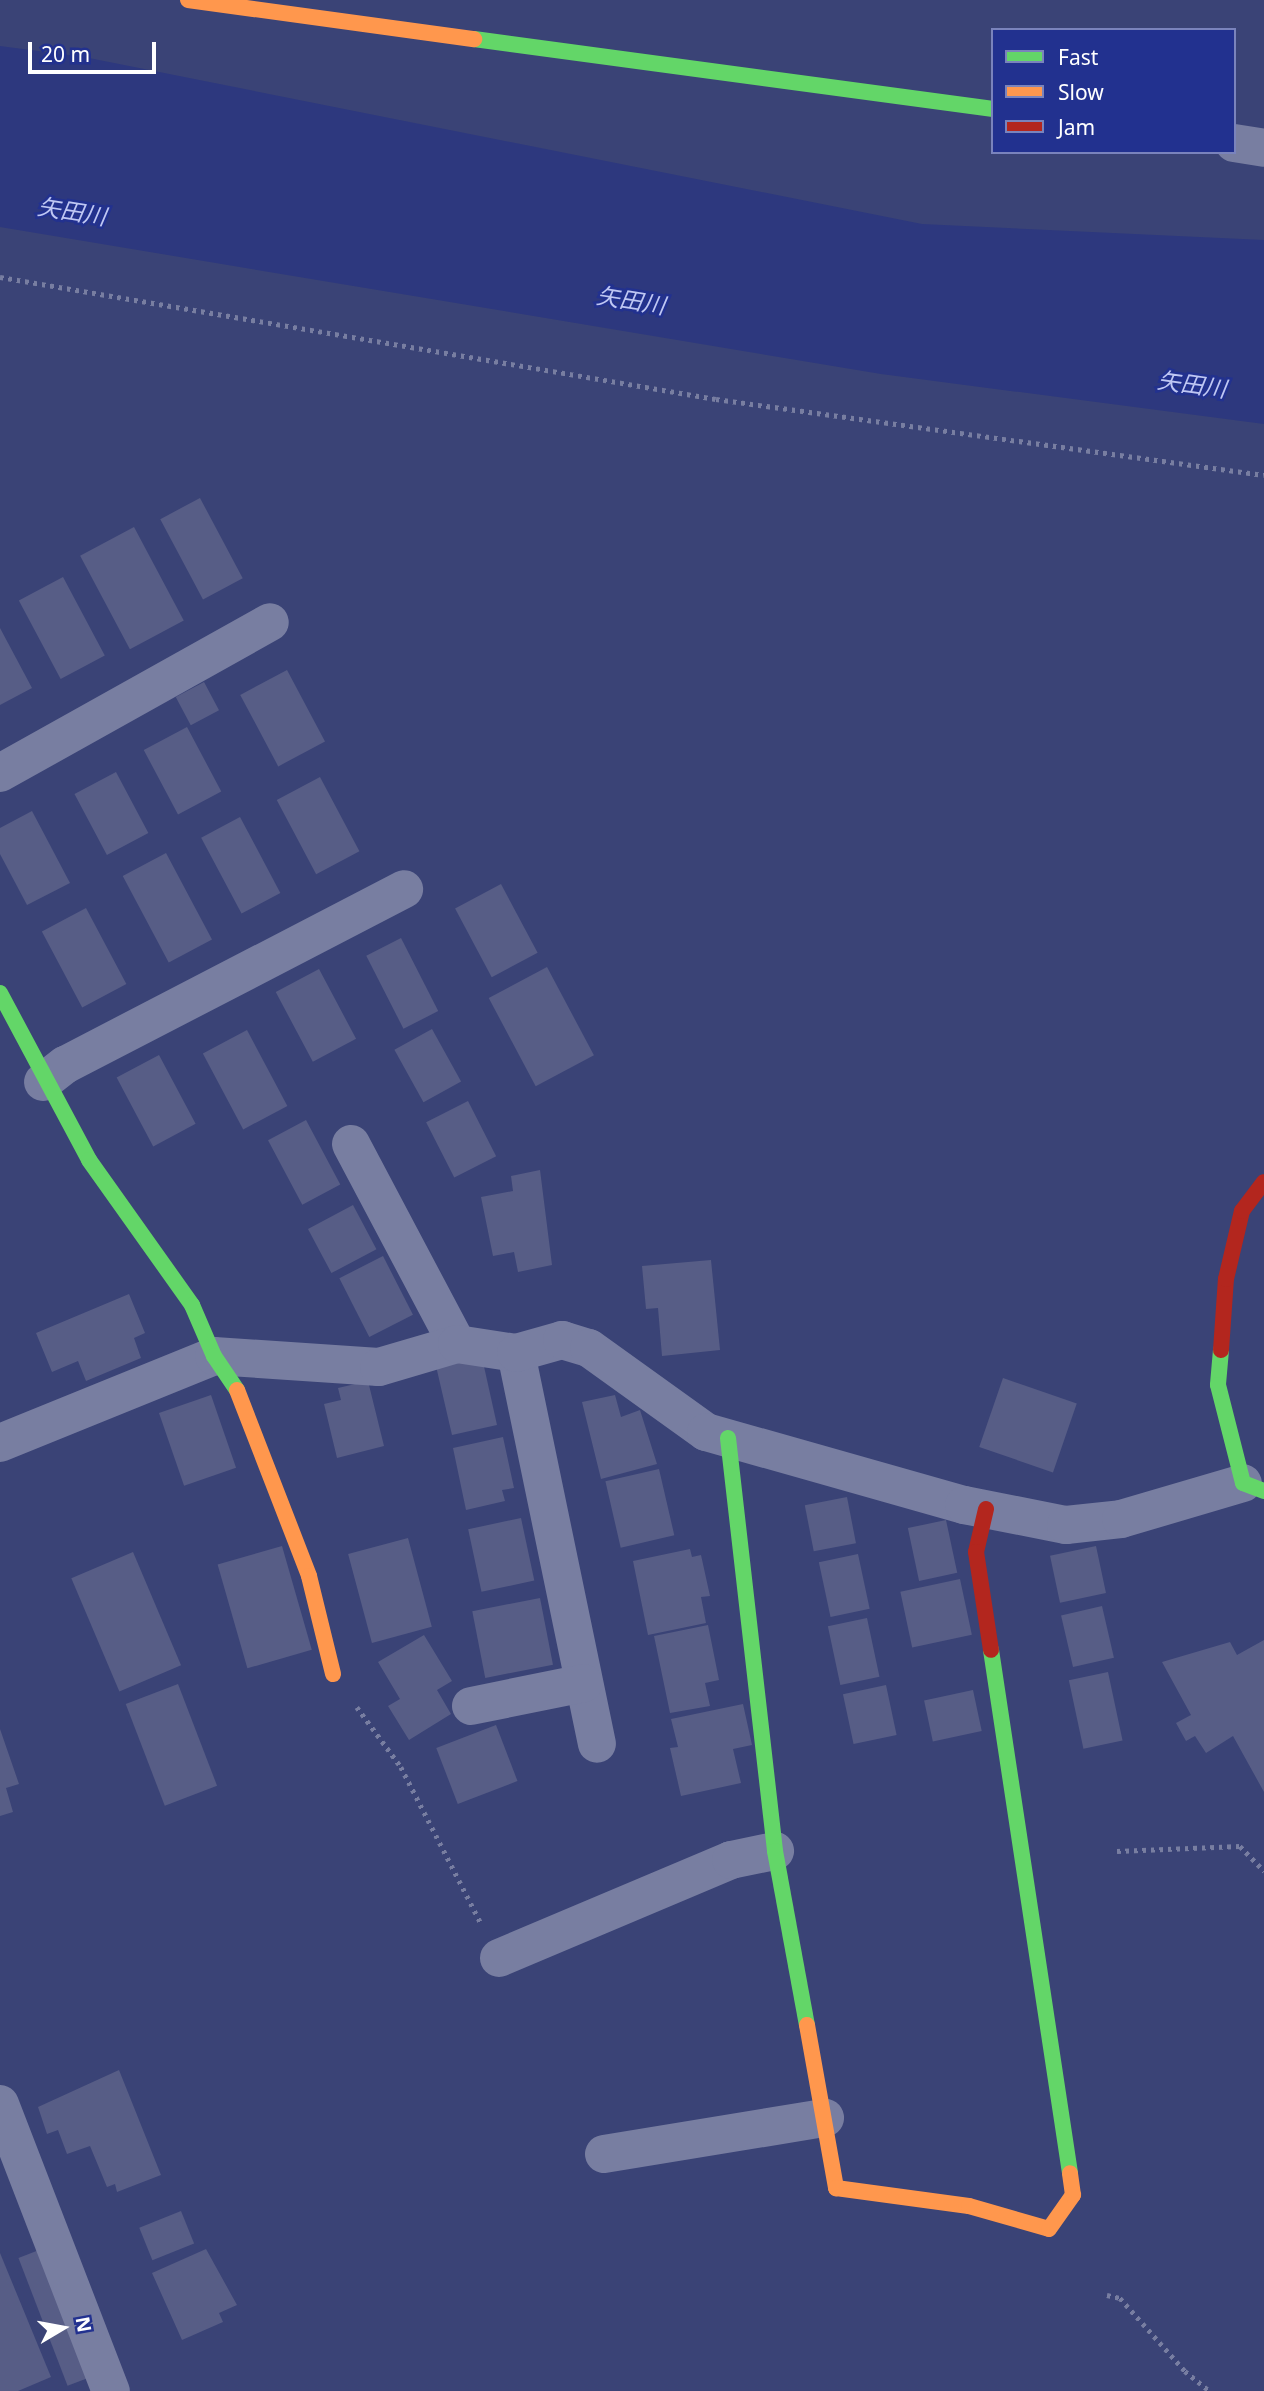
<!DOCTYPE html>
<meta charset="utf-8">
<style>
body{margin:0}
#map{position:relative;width:1264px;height:2391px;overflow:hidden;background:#3a4376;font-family:"Noto Sans","Noto Sans JP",sans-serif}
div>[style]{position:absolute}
.water>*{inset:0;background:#2d387e}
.building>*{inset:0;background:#575d86;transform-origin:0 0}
.path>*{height:4.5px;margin-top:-2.25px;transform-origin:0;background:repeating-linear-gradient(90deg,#787ea1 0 3.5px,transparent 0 8.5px)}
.street>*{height:38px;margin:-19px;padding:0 19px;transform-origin:19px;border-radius:19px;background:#787ea1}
.fast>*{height:16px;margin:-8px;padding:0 8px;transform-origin:8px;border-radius:8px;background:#63d668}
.slow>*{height:16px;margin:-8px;padding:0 8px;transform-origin:8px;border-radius:8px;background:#ff974d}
.jam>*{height:16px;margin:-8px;padding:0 8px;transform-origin:8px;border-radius:8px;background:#b3261e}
span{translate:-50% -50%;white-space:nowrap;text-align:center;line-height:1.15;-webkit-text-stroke:5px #22318f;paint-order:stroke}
.water-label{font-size:23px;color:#bfc7f3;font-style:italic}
.legend{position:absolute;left:991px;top:28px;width:245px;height:126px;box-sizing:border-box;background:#22318f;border:2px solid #7a83bc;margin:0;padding:9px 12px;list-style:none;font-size:21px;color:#fff}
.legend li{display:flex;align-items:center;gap:14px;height:35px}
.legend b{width:35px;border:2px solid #7a83bc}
.north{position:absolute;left:28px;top:2293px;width:70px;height:70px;-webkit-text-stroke:5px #22318f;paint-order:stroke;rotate:80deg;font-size:19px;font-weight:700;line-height:28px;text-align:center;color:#fff}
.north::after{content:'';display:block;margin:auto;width:24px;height:32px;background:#fff;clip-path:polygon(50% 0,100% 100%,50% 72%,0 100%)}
.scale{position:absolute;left:28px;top:42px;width:128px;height:32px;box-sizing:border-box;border:4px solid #fff;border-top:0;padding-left:9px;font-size:21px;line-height:24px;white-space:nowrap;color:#fff;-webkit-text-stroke:5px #22318f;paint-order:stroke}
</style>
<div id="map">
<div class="water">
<div style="clip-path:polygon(0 46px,84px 57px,922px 224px,1264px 240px,1264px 424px,881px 374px,0 227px)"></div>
</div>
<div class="building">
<div style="left:200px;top:498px;width:91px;height:45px;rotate:62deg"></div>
<div style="left:134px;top:527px;width:106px;height:61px;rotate:62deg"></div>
<div style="left:63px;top:577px;width:89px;height:50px;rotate:62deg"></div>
<div style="clip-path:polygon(0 628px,32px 688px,0 705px)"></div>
<div style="left:287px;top:670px;width:81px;height:53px;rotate:62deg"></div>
<div style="left:204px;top:682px;width:32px;height:32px;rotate:62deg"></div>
<div style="left:187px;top:727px;width:73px;height:49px;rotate:62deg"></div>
<div style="left:116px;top:772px;width:69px;height:47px;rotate:62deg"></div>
<div style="left:320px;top:777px;width:84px;height:49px;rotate:62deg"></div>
<div style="clip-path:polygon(32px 811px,70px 883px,27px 905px,0 854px,0 828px)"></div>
<div style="left:240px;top:817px;width:86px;height:44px;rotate:62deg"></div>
<div style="left:166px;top:853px;width:98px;height:49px;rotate:62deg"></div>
<div style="left:501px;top:884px;width:78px;height:52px;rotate:62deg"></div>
<div style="left:86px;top:908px;width:86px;height:50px;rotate:62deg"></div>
<div style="left:401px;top:938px;width:82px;height:39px;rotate:63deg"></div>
<div style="left:547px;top:967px;width:100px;height:66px;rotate:62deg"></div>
<div style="left:319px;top:969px;width:79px;height:49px;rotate:62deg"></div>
<div style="left:432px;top:1029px;width:60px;height:43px;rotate:61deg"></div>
<div style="left:247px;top:1030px;width:86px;height:50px;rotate:62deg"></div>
<div style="left:159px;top:1055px;width:78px;height:48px;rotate:62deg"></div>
<div style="left:468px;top:1101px;width:62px;height:47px;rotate:63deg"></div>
<div style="left:306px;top:1120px;width:73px;height:43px;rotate:62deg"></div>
<div style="clip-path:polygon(540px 1170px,552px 1265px,518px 1272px,514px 1252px,493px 1256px,481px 1197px,513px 1191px,511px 1176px)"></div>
<div style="left:353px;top:1205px;width:50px;height:51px;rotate:62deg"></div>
<div style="left:383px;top:1256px;width:66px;height:49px;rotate:63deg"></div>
<div style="clip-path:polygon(711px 1260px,720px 1350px,662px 1356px,658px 1308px,646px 1309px,642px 1266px)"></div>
<div style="clip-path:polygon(129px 1294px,145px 1333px,134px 1338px,141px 1358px,86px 1381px,78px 1361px,52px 1372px,36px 1333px)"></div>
<div style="clip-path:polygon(466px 1360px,483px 1362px,497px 1425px,452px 1435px,436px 1366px)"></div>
<div style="left:1003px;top:1378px;width:78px;height:73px;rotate:19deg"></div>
<div style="clip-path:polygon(368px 1381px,384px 1446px,337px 1458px,324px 1404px,341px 1400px,338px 1388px)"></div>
<div style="left:211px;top:1395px;width:77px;height:55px;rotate:71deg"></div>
<div style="clip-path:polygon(615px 1395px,621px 1417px,640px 1410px,657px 1464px,601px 1479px,582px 1402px)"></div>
<div style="clip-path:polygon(503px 1437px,514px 1488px,502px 1490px,505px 1501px,466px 1510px,453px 1448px)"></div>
<div style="left:659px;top:1469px;width:68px;height:55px;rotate:77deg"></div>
<div style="left:847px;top:1497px;width:47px;height:43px;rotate:79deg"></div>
<div style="left:521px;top:1518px;width:64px;height:54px;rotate:78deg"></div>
<div style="left:946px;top:1520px;width:54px;height:39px;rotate:78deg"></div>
<div style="left:408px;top:1538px;width:92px;height:62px;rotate:75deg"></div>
<div style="left:282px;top:1546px;width:108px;height:67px;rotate:74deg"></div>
<div style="left:1096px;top:1546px;width:48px;height:47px;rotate:78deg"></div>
<div style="clip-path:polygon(690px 1549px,692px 1557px,701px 1555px,710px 1596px,701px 1597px,706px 1623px,648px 1635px,633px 1561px)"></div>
<div style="left:133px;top:1552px;width:123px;height:67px;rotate:67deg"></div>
<div style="left:858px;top:1554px;width:56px;height:40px;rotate:78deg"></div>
<div style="left:960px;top:1579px;width:57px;height:61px;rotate:78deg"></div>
<div style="left:540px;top:1598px;width:68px;height:69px;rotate:79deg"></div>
<div style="left:1102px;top:1606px;width:53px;height:42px;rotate:77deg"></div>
<div style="left:867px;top:1618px;width:60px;height:40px;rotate:78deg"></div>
<div style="clip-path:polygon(708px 1625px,719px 1680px,705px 1683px,710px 1706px,670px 1713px,654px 1636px)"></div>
<div style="clip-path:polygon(424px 1635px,452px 1681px,437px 1690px,451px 1714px,409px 1740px,388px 1706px,400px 1699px,378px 1662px)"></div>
<div style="clip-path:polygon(1264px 1640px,1264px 1792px,1233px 1736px,1206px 1753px,1195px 1736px,1186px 1741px,1176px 1723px,1191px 1715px,1162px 1662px,1230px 1642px,1237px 1655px)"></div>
<div style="left:1108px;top:1672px;width:70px;height:40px;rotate:78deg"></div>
<div style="left:178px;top:1684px;width:109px;height:56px;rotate:69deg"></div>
<div style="left:886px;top:1685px;width:51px;height:44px;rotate:78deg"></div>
<div style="left:973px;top:1690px;width:42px;height:50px;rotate:78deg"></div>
<div style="clip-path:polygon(743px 1704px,752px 1745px,733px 1749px,741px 1783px,681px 1796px,670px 1748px,678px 1747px,671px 1719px)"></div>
<div style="left:496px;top:1725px;width:60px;height:64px;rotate:69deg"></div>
<div style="clip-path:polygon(0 1729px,19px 1784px,6px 1788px,13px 1812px,0 1816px)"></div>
<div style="clip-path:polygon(119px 2070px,161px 2175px,117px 2192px,115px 2184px,107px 2187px,90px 2146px,67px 2154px,58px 2130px,47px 2134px,38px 2107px)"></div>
<div style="left:181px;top:2211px;width:35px;height:45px;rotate:68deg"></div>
<div style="clip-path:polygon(206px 2249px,237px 2305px,219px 2313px,223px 2322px,182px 2340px,152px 2273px)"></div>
<div style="left:39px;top:2250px;width:137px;height:22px;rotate:69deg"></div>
<div style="clip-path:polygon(0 2253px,51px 2377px,18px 2391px,0 2391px)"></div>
</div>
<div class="path">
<div style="left:0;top:277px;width:726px;rotate:9.67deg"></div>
<div style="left:716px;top:399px;width:553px;rotate:7.9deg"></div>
<div style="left:357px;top:1707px;width:74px;rotate:53.7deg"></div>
<div style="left:401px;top:1767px;width:175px;rotate:62.9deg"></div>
<div style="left:1117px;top:1851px;width:123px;rotate:-2.3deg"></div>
<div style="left:1240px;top:1846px;width:35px;rotate:46deg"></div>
<div style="left:1107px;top:2295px;width:13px;rotate:13deg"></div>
<div style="left:1120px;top:2298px;width:98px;rotate:48.3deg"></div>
<div style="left:1185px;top:2371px;width:32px;rotate:39deg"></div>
</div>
<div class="street">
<div style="left:1234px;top:143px;width:30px;rotate:9deg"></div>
<div style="left:0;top:773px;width:309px;rotate:-29.2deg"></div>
<div style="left:43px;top:1082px;width:28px;rotate:-38deg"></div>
<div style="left:65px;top:1065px;width:382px;rotate:-27.4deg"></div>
<div style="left:351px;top:1144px;width:226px;rotate:62.1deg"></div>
<div style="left:516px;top:1353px;width:399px;rotate:78.3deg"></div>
<div style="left:0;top:1443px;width:231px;rotate:-22.1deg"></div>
<div style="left:214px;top:1356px;width:165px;rotate:3.8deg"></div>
<div style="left:379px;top:1367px;width:81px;rotate:-16.4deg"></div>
<div style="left:457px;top:1344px;width:60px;rotate:8.7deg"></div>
<div style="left:516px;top:1353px;width:48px;rotate:-15.8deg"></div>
<div style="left:562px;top:1340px;width:28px;rotate:17deg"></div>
<div style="left:589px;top:1348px;width:144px;rotate:35.7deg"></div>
<div style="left:706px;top:1432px;width:268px;rotate:15.8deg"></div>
<div style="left:964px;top:1505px;width:104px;rotate:11.1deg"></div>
<div style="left:1066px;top:1525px;width:55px;rotate:-6.2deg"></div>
<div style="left:1121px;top:1519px;width:127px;rotate:-16.4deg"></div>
<div style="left:471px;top:1706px;width:115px;rotate:-11.5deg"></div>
<div style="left:499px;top:1958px;width:252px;rotate:-22.9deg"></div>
<div style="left:731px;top:1860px;width:45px;rotate:-11.6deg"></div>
<div style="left:0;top:2104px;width:308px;rotate:68.9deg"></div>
<div style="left:604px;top:2154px;width:224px;rotate:-9.3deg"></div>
</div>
<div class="fast">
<div style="left:474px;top:39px;width:524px;rotate:7.68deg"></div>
<div style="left:0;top:993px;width:189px;rotate:61.9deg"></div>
<div style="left:89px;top:1160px;width:178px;rotate:54.6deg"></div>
<div style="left:192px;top:1305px;width:56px;rotate:66.7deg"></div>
<div style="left:214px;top:1356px;width:41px;rotate:55.9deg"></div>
<div style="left:1221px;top:1350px;width:35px;rotate:95deg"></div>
<div style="left:1218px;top:1385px;width:101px;rotate:75.7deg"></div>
<div style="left:1243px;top:1483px;width:22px;rotate:21deg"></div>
<div style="left:728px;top:1438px;width:416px;rotate:83.5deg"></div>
<div style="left:775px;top:1851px;width:177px;rotate:79.6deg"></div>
<div style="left:991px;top:1650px;width:529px;rotate:81.41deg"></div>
</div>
<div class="slow">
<div style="left:188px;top:0;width:289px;rotate:7.8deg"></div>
<div style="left:237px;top:1390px;width:199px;rotate:68.8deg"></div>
<div style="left:309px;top:1576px;width:101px;rotate:76.2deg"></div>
<div style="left:807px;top:2025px;width:166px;rotate:79.9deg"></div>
<div style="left:836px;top:2188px;width:134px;rotate:7.7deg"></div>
<div style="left:969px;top:2206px;width:83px;rotate:16deg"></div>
<div style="left:1049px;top:2229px;width:42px;rotate:-54.8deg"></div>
<div style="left:1073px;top:2195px;width:22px;rotate:-98deg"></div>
</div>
<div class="jam">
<div style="left:1221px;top:1350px;width:71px;rotate:-86deg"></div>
<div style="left:1226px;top:1279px;width:70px;rotate:-76.8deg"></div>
<div style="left:1242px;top:1211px;width:36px;rotate:-53deg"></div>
<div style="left:986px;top:1509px;width:44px;rotate:103.1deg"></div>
<div style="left:976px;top:1552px;width:99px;rotate:81.3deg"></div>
</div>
<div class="water-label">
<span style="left:72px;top:211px;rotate:9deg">矢田川</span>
<span style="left:631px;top:300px;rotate:9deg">矢田川</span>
<span style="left:1192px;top:384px;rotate:8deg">矢田川</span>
</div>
<ul class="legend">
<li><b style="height:9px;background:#63d668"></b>Fast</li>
<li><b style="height:9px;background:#ff974d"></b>Slow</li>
<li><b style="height:9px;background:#b3261e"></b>Jam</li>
</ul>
<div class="north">N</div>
<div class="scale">20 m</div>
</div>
